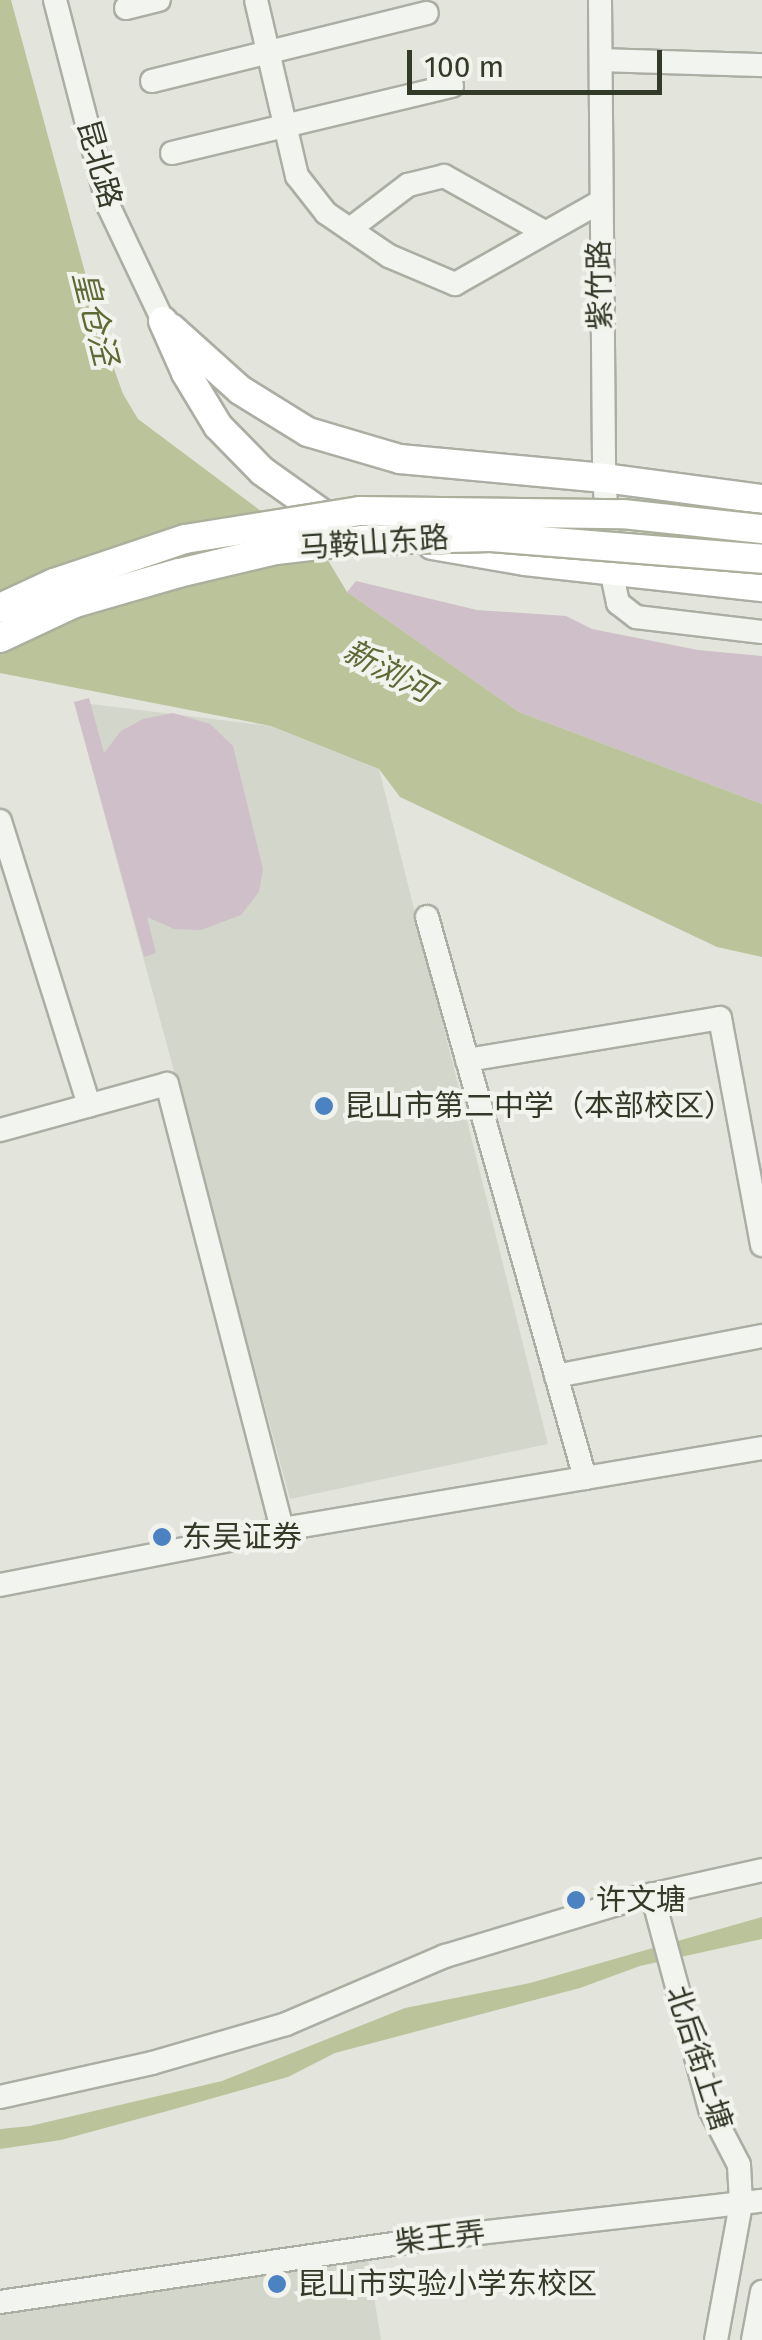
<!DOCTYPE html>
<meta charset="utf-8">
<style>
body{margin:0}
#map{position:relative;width:762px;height:2340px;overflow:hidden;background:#e3e5dd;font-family:"Fira Sans","Noto Sans SC",sans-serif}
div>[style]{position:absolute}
.built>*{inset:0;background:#d3d6cb}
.green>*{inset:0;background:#cfbfc8}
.water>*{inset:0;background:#bbc39b}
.roads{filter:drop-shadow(2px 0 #abaea3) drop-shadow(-2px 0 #abaea3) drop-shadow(0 2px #abaea3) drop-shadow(0 -2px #abaea3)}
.minor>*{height:22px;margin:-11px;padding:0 11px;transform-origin:11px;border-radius:11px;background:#f2f4ef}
.major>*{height:28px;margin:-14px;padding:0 14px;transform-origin:14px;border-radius:14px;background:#fff}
.bridges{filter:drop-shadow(2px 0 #abb09d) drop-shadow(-2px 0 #abb09d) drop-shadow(0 2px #abb09d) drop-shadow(0 -2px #abb09d)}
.major-bridge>*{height:28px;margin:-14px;padding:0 14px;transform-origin:14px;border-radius:14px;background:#fff}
.dots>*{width:28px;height:28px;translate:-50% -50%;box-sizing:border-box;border:5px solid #f1f3ec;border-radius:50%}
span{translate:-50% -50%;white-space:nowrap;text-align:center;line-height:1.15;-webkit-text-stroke:8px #f1f3ec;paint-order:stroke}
.street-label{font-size:30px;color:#343a28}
.poi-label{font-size:30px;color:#343a28}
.left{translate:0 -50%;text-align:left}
.water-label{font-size:32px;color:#5e6a36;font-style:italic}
.scale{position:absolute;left:407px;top:50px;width:255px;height:45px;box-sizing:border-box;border:5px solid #343a28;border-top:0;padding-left:12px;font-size:30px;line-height:35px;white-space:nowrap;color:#343a28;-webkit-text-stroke:8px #f1f3ec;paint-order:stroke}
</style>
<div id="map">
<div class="built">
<div style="clip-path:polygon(74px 702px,271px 726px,379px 769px,548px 1444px,290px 1499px)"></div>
<div style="clip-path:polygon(367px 2253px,381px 2340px,0 2340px,0 2314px)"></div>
</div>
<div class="green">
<div style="clip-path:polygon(356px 581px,477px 610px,566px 616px,592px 629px,698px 650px,762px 656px,762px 804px,519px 712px,347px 592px)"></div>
<div style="clip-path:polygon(89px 698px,104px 753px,121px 731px,143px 719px,173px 713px,210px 724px,233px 746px,263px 869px,259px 892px,241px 915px,201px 930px,174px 929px,147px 917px,156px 953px,144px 957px,74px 702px)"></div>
</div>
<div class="water">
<div style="clip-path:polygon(0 0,11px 0,102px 335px,123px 394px,138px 419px,329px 562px,347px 592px,519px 712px,762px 804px,762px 957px,717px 947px,400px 797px,379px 769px,271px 726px,0 673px)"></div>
<div style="clip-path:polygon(762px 1917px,762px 1939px,640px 1966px,580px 1988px,335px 2053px,288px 2077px,171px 2110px,61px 2140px,0 2149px,0 2129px,30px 2126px,222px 2081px,405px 2008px,530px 1983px)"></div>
</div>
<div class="roads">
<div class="minor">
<div style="left:55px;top:0;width:212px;rotate:75.5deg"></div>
<div style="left:108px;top:205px;width:128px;rotate:64.6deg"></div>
<div style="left:256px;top:0;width:181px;rotate:76.9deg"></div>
<div style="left:297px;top:176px;width:47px;rotate:51.9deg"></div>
<div style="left:326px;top:213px;width:76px;rotate:34.3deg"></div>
<div style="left:389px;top:256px;width:72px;rotate:23deg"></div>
<div style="left:455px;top:284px;width:164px;rotate:-29.5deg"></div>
<div style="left:600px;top:0;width:478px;rotate:89.5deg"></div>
<div style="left:604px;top:478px;width:92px;rotate:85.6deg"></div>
<div style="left:611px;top:570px;width:34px;rotate:78deg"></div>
<div style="left:618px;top:603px;width:23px;rotate:38deg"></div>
<div style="left:636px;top:617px;width:127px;rotate:6.8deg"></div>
<div style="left:126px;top:8px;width:34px;rotate:-14deg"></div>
<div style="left:602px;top:60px;width:160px;rotate:1.8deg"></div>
<div style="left:152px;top:81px;width:283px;rotate:-13.9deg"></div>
<div style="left:172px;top:153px;width:288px;rotate:-13.5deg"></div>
<div style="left:350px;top:229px;width:73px;rotate:-37.2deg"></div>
<div style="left:408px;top:185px;width:37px;rotate:-14deg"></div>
<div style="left:444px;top:176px;width:113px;rotate:29.1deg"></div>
<div style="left:0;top:821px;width:298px;rotate:72.6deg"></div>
<div style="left:427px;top:917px;width:583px;rotate:74.27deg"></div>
<div style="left:467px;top:1060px;width:256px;rotate:-9.4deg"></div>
<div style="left:720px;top:1018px;width:231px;rotate:79.5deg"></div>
<div style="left:0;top:1130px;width:173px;rotate:-15.4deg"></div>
<div style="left:167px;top:1084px;width:461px;rotate:75.5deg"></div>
<div style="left:556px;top:1376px;width:210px;rotate:-11deg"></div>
<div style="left:0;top:1585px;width:301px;rotate:-11.1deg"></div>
<div style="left:295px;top:1527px;width:474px;rotate:-9.6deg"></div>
<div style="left:652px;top:1894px;width:223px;rotate:74.9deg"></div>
<div style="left:710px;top:2109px;width:63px;rotate:62.6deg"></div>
<div style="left:739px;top:2165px;width:39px;rotate:87deg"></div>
<div style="left:741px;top:2204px;width:138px;rotate:100.4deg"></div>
<div style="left:0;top:2097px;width:156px;rotate:-12.6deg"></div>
<div style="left:152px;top:2063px;width:140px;rotate:-16.2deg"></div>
<div style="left:286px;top:2024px;width:173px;rotate:-23.2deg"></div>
<div style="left:445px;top:1956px;width:201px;rotate:-16.8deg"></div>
<div style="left:637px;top:1898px;width:128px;rotate:-12.6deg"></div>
<div style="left:0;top:2302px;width:431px;rotate:-8.4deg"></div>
<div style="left:426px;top:2239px;width:338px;rotate:-6.5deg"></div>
<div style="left:753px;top:2340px;width:49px;rotate:-79.4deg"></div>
</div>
<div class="major">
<div style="left:163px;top:321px;width:57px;rotate:66.1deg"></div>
<div style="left:186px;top:373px;width:62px;rotate:58.9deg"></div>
<div style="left:218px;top:426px;width:63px;rotate:45.6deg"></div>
<div style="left:262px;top:471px;width:88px;rotate:35.3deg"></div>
<div style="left:334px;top:522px;width:58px;rotate:12.8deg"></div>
<div style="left:171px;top:328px;width:93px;rotate:41.9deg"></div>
<div style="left:240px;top:390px;width:80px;rotate:31.7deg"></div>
<div style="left:308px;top:432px;width:96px;rotate:16.4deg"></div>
<div style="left:400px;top:459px;width:205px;rotate:5.3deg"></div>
<div style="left:604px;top:478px;width:159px;rotate:7.6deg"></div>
<div style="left:432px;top:545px;width:94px;rotate:9.8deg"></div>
<div style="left:525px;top:561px;width:238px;rotate:6.3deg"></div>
</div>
</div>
<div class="bridges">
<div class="major-bridge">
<div style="left:0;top:608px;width:60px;rotate:-24.8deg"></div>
<div style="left:54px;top:583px;width:138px;rotate:-18.6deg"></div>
<div style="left:185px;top:539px;width:177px;rotate:-9.1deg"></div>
<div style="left:360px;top:511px;width:263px;rotate:0.7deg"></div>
<div style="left:623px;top:514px;width:140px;rotate:6.2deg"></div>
<div style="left:0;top:638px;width:83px;rotate:-25deg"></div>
<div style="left:75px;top:603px;width:108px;rotate:-16.1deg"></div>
<div style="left:179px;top:573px;width:100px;rotate:-13.3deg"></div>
<div style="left:276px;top:550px;width:88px;rotate:-6.6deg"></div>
<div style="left:363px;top:540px;width:128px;rotate:-1.3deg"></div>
<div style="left:491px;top:537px;width:272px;rotate:4.6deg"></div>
</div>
</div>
<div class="dots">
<div style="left:324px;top:1106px;background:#4b82c1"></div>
<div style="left:162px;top:1537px;background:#4b82c1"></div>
<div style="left:576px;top:1900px;background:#4b82c1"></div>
<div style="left:277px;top:2284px;background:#4b82c1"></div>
</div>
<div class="street-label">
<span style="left:99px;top:164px;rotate:74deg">昆北路</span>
<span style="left:600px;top:285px;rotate:-91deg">紫竹路</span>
<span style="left:374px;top:543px;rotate:-4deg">马鞍山东路</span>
<span style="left:699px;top:2058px;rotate:72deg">北后街上塘</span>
<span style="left:440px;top:2238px;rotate:-7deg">柴王弄</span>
</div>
<div class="poi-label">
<span class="left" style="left:344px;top:1106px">昆山市第二中学（本部校区）</span>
<span class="left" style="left:182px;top:1537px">东吴证券</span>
<span class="left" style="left:596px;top:1900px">许文塘</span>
<span class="left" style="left:297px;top:2284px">昆山市实验小学东校区</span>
</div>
<div class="water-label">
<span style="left:95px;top:318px;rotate:76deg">皇仓泾</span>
<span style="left:388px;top:671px;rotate:28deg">新浏河</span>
</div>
<div class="scale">100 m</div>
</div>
